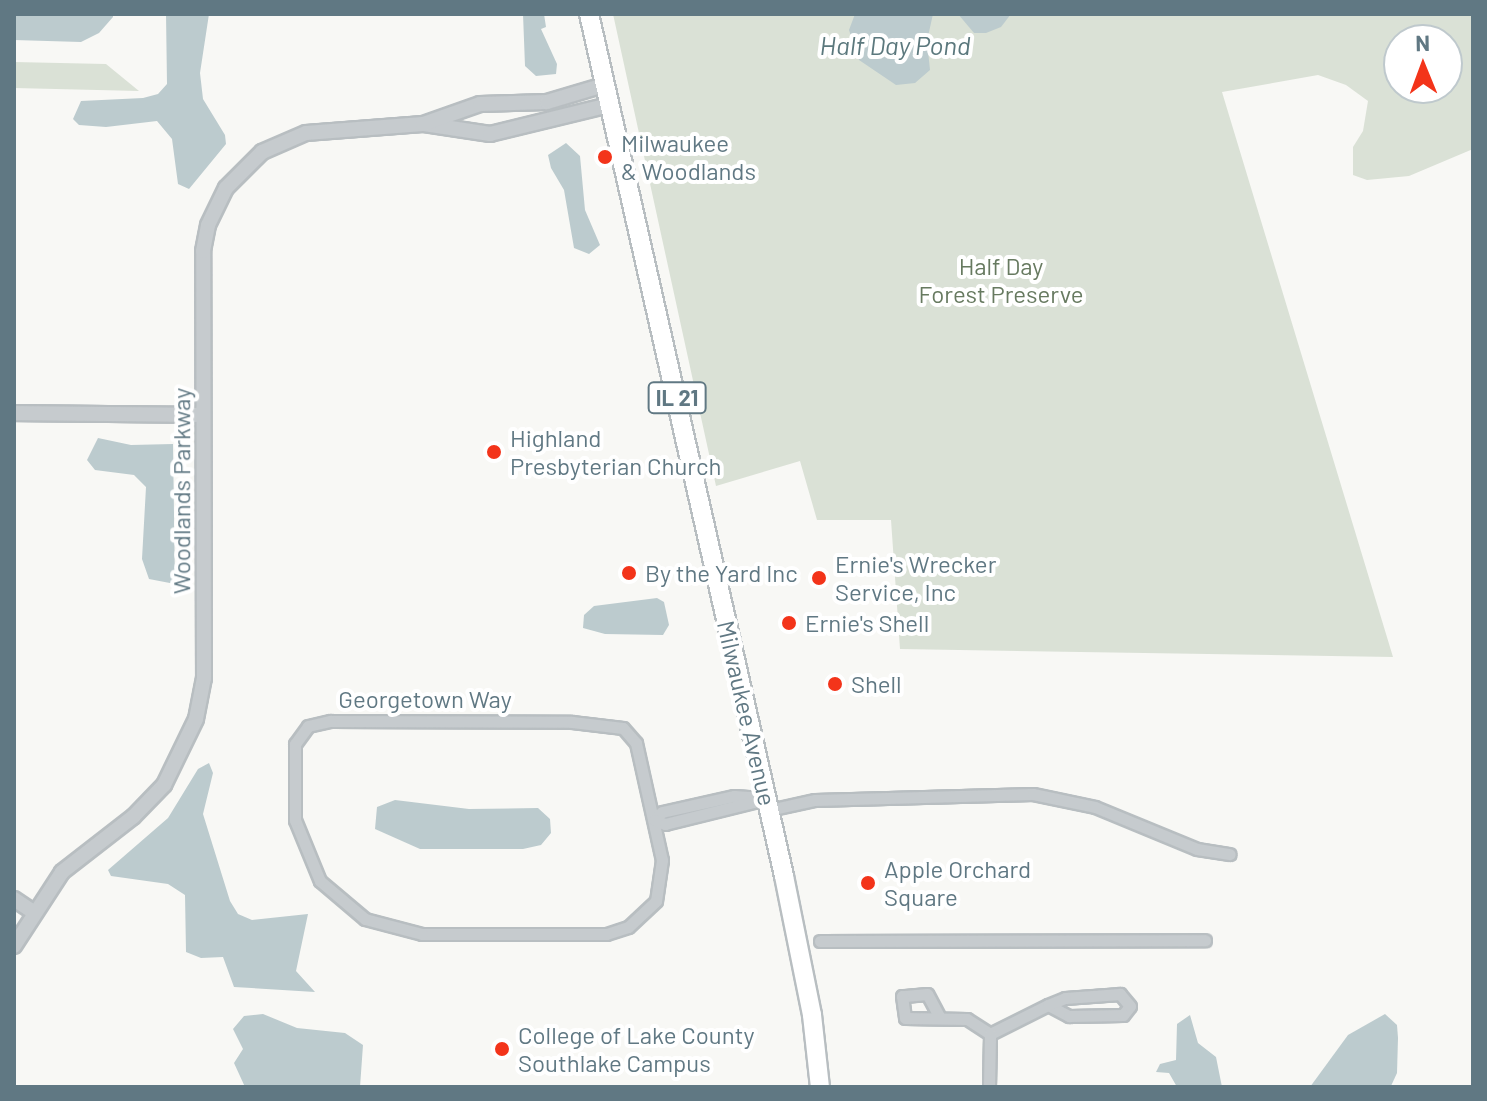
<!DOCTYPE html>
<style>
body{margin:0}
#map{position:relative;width:1487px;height:1101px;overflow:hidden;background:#f8f8f5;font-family:Barlow,sans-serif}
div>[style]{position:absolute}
.green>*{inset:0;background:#dae1d6}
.water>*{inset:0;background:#bccbce}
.roads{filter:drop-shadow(2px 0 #b8bec1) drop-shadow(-2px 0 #b8bec1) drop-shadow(0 2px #b8bec1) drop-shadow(0 -2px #b8bec1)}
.minor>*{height:11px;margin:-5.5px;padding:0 5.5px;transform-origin:5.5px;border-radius:5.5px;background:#c6cbce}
.tertiary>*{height:14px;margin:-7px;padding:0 7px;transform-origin:7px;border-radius:7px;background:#c6cbce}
.primary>*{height:18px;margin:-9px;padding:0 9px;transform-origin:9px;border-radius:9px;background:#fff}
.dots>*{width:22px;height:22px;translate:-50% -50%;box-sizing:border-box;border:4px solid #fff;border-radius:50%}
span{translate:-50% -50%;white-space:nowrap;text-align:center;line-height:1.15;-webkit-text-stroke:8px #fff;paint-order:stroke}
.shield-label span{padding:2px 6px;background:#fff;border:2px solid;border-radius:6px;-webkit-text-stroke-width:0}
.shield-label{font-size:22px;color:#607883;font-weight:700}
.poi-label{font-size:24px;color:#607883}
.left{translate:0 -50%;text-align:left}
.park-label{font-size:24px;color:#677a60}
.street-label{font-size:24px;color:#607883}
.water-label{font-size:26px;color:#5b787d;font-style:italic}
.frame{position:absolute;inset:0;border:16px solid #607883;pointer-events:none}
.north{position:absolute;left:1383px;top:24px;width:80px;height:80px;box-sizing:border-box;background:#fff;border:2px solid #bfc9cd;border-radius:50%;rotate:359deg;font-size:22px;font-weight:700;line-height:32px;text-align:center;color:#607883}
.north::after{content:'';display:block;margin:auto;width:28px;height:36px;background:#f3341a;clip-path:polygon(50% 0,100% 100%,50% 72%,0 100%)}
</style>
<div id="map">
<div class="green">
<div style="clip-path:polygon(evenodd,613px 14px,1473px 14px,1473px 149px,1409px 176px,1367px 180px,1353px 175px,1353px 147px,1363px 131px,1368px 101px,1346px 85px,1318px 75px,1222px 92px,1393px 657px,900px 649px,891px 520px,817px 520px,800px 461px,716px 486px,613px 14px,1399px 40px,1447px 40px,1447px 88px,1399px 88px,1399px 40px)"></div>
<div style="clip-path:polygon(14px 62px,106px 64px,139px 91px,14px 88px)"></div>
</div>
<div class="water">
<div style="clip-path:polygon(14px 14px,113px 14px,113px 17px,99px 33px,81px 42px,14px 40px)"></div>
<div style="clip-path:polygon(166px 14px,209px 14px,200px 73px,203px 99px,225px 135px,226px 144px,189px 189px,178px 184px,172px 139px,157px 121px,106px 127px,79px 125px,73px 119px,81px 101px,143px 98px,158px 94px,167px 84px)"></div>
<div style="clip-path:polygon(523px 14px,544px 14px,546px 27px,541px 29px,557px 64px,556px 74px,536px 76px,525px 66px)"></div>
<div style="clip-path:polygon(855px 14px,933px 14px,927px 41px,930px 70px,915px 83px,896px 85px,859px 60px,849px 30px)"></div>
<div style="clip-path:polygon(958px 14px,1011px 14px,1001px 27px,986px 33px,974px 33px)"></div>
<div style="clip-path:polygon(566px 143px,580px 156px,585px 210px,600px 245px,589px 254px,574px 248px,564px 190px,551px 168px,548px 155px)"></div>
<div style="clip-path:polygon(98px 438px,131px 445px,173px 444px,175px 584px,149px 579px,142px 559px,146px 487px,134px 475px,95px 470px,87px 460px)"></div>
<div style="clip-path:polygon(657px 598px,664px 602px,669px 625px,663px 635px,605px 634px,583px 628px,584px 615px,594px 606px)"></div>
<div style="clip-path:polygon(209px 763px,213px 773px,203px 814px,230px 901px,238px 914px,252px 920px,308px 914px,296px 971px,315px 992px,234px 987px,223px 957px,201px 958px,186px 952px,185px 895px,168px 884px,111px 876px,108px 870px,168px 818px,198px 769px)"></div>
<div style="clip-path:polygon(395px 800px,469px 809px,538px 808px,550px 819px,551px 833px,541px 845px,523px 849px,420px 849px,375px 829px,377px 807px)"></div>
<div style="clip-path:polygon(263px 1014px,297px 1028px,345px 1033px,363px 1045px,360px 1087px,245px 1087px,234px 1063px,243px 1049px,233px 1029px,244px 1016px)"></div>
<div style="clip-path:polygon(1385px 1014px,1397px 1025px,1398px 1038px,1397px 1073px,1391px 1086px,1310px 1087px,1348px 1035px)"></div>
<div style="clip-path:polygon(1190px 1015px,1198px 1043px,1216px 1057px,1222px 1087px,1177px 1087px,1169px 1073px,1156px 1072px,1160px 1064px,1176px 1060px,1177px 1024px)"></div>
</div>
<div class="roads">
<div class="minor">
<div style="left:330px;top:721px;width:242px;rotate:0.2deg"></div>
<div style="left:572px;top:722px;width:51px;rotate:6.7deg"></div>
<div style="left:623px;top:728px;width:20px;rotate:49deg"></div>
<div style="left:636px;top:743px;width:120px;rotate:77.5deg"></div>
<div style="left:662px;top:860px;width:41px;rotate:98.3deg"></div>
<div style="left:656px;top:901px;width:38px;rotate:137deg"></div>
<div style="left:628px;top:927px;width:23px;rotate:162deg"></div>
<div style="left:606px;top:934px;width:184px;rotate:180deg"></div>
<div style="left:422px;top:934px;width:59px;rotate:-165.3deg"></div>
<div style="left:365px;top:919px;width:59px;rotate:-139.8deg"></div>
<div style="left:320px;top:881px;width:66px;rotate:-112.3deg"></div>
<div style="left:295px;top:820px;width:76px;rotate:-90deg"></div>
<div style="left:295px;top:744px;width:22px;rotate:-54deg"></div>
<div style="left:308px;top:726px;width:23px;rotate:-13deg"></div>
<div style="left:769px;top:810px;width:47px;rotate:-12.3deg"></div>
<div style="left:815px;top:800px;width:218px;rotate:-1.6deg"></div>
<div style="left:1033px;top:794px;width:63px;rotate:11.8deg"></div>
<div style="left:1095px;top:807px;width:110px;rotate:22.4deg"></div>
<div style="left:1197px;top:849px;width:33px;rotate:9deg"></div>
<div style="left:654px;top:820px;width:11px;rotate:-45deg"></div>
<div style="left:662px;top:812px;width:74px;rotate:-12.5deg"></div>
<div style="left:734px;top:796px;width:32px;rotate:4deg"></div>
<div style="left:654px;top:820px;width:12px;rotate:20deg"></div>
<div style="left:665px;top:824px;width:99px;rotate:-14deg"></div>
<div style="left:820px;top:941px;width:385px;rotate:-0.1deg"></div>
<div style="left:940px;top:1018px;width:27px;rotate:-118deg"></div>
<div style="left:927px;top:994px;width:25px;rotate:175deg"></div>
<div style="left:902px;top:996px;width:22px;rotate:82deg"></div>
<div style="left:905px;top:1018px;width:62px;rotate:0.9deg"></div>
<div style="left:967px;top:1019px;width:27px;rotate:33deg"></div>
<div style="left:990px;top:1034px;width:65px;rotate:-26.6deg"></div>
<div style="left:1048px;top:1005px;width:24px;rotate:28deg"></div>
<div style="left:1069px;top:1016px;width:54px;rotate:-1.1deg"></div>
<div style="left:1123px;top:1015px;width:11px;rotate:-52deg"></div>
<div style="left:1130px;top:1006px;width:16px;rotate:-130deg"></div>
<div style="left:1120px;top:994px;width:55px;rotate:175.8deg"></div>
<div style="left:1065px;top:998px;width:18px;rotate:158deg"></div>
<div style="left:989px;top:1087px;width:53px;rotate:-88.9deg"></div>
</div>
<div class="tertiary">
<div style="left:424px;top:124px;width:67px;rotate:8.6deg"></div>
<div style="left:490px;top:134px;width:122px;rotate:-13.7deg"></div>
<div style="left:14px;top:413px;width:189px;rotate:0.6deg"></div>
<div style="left:14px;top:899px;width:22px;rotate:34deg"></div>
<div style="left:14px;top:946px;width:88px;rotate:-57deg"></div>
<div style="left:62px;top:872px;width:90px;rotate:-37.8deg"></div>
<div style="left:133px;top:817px;width:45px;rotate:-45.9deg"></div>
<div style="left:164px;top:785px;width:73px;rotate:-64.1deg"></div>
<div style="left:196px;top:719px;width:42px;rotate:-79deg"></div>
<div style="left:204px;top:678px;width:427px;rotate:-90.1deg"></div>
<div style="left:203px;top:251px;width:26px;rotate:-79deg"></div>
<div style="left:208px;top:225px;width:41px;rotate:-64.1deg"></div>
<div style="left:226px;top:188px;width:51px;rotate:-45deg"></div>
<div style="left:262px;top:152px;width:48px;rotate:-23.4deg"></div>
<div style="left:306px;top:133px;width:117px;rotate:-4.4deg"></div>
<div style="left:423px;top:124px;width:60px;rotate:-19.3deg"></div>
<div style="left:480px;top:104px;width:67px;rotate:-1.7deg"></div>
<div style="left:547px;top:102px;width:59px;rotate:-16.6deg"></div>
</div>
<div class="primary">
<div style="left:589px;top:14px;width:884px;rotate:77.25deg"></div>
<div style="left:784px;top:876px;width:142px;rotate:78.6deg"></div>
<div style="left:812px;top:1015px;width:72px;rotate:83.7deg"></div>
</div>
</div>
<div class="dots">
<div style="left:605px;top:157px;background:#f3341a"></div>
<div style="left:494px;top:452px;background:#f3341a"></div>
<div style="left:629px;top:573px;background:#f3341a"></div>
<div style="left:819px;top:578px;background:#f3341a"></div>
<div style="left:789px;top:623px;background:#f3341a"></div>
<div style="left:835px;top:684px;background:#f3341a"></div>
<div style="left:868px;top:883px;background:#f3341a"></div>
<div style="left:502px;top:1049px;background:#f3341a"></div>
</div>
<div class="shield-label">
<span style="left:677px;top:398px">IL 21</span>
</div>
<div class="poi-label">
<span class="left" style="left:621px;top:157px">Milwaukee<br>&amp; Woodlands</span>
<span class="left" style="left:510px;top:452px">Highland<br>Presbyterian Church</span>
<span class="left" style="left:835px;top:578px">Ernie's Wrecker<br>Service, Inc</span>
<span class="left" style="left:645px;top:573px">By the Yard Inc</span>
<span class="left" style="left:805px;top:623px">Ernie's Shell</span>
<span class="left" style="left:851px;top:684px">Shell</span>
<span class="left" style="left:884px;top:883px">Apple Orchard<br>Square</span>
<span class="left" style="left:518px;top:1049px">College of Lake County<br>Southlake Campus</span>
</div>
<div class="park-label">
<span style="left:1001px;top:280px">Half Day<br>Forest Preserve</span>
</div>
<div class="street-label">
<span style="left:181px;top:491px;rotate:-90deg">Woodlands Parkway</span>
<span style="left:425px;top:699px">Georgetown Way</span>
<span style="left:747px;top:713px;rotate:77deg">Milwaukee Avenue</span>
</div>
<div class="water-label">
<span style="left:895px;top:45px">Half Day Pond</span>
</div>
<div class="frame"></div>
<div class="north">N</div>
</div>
